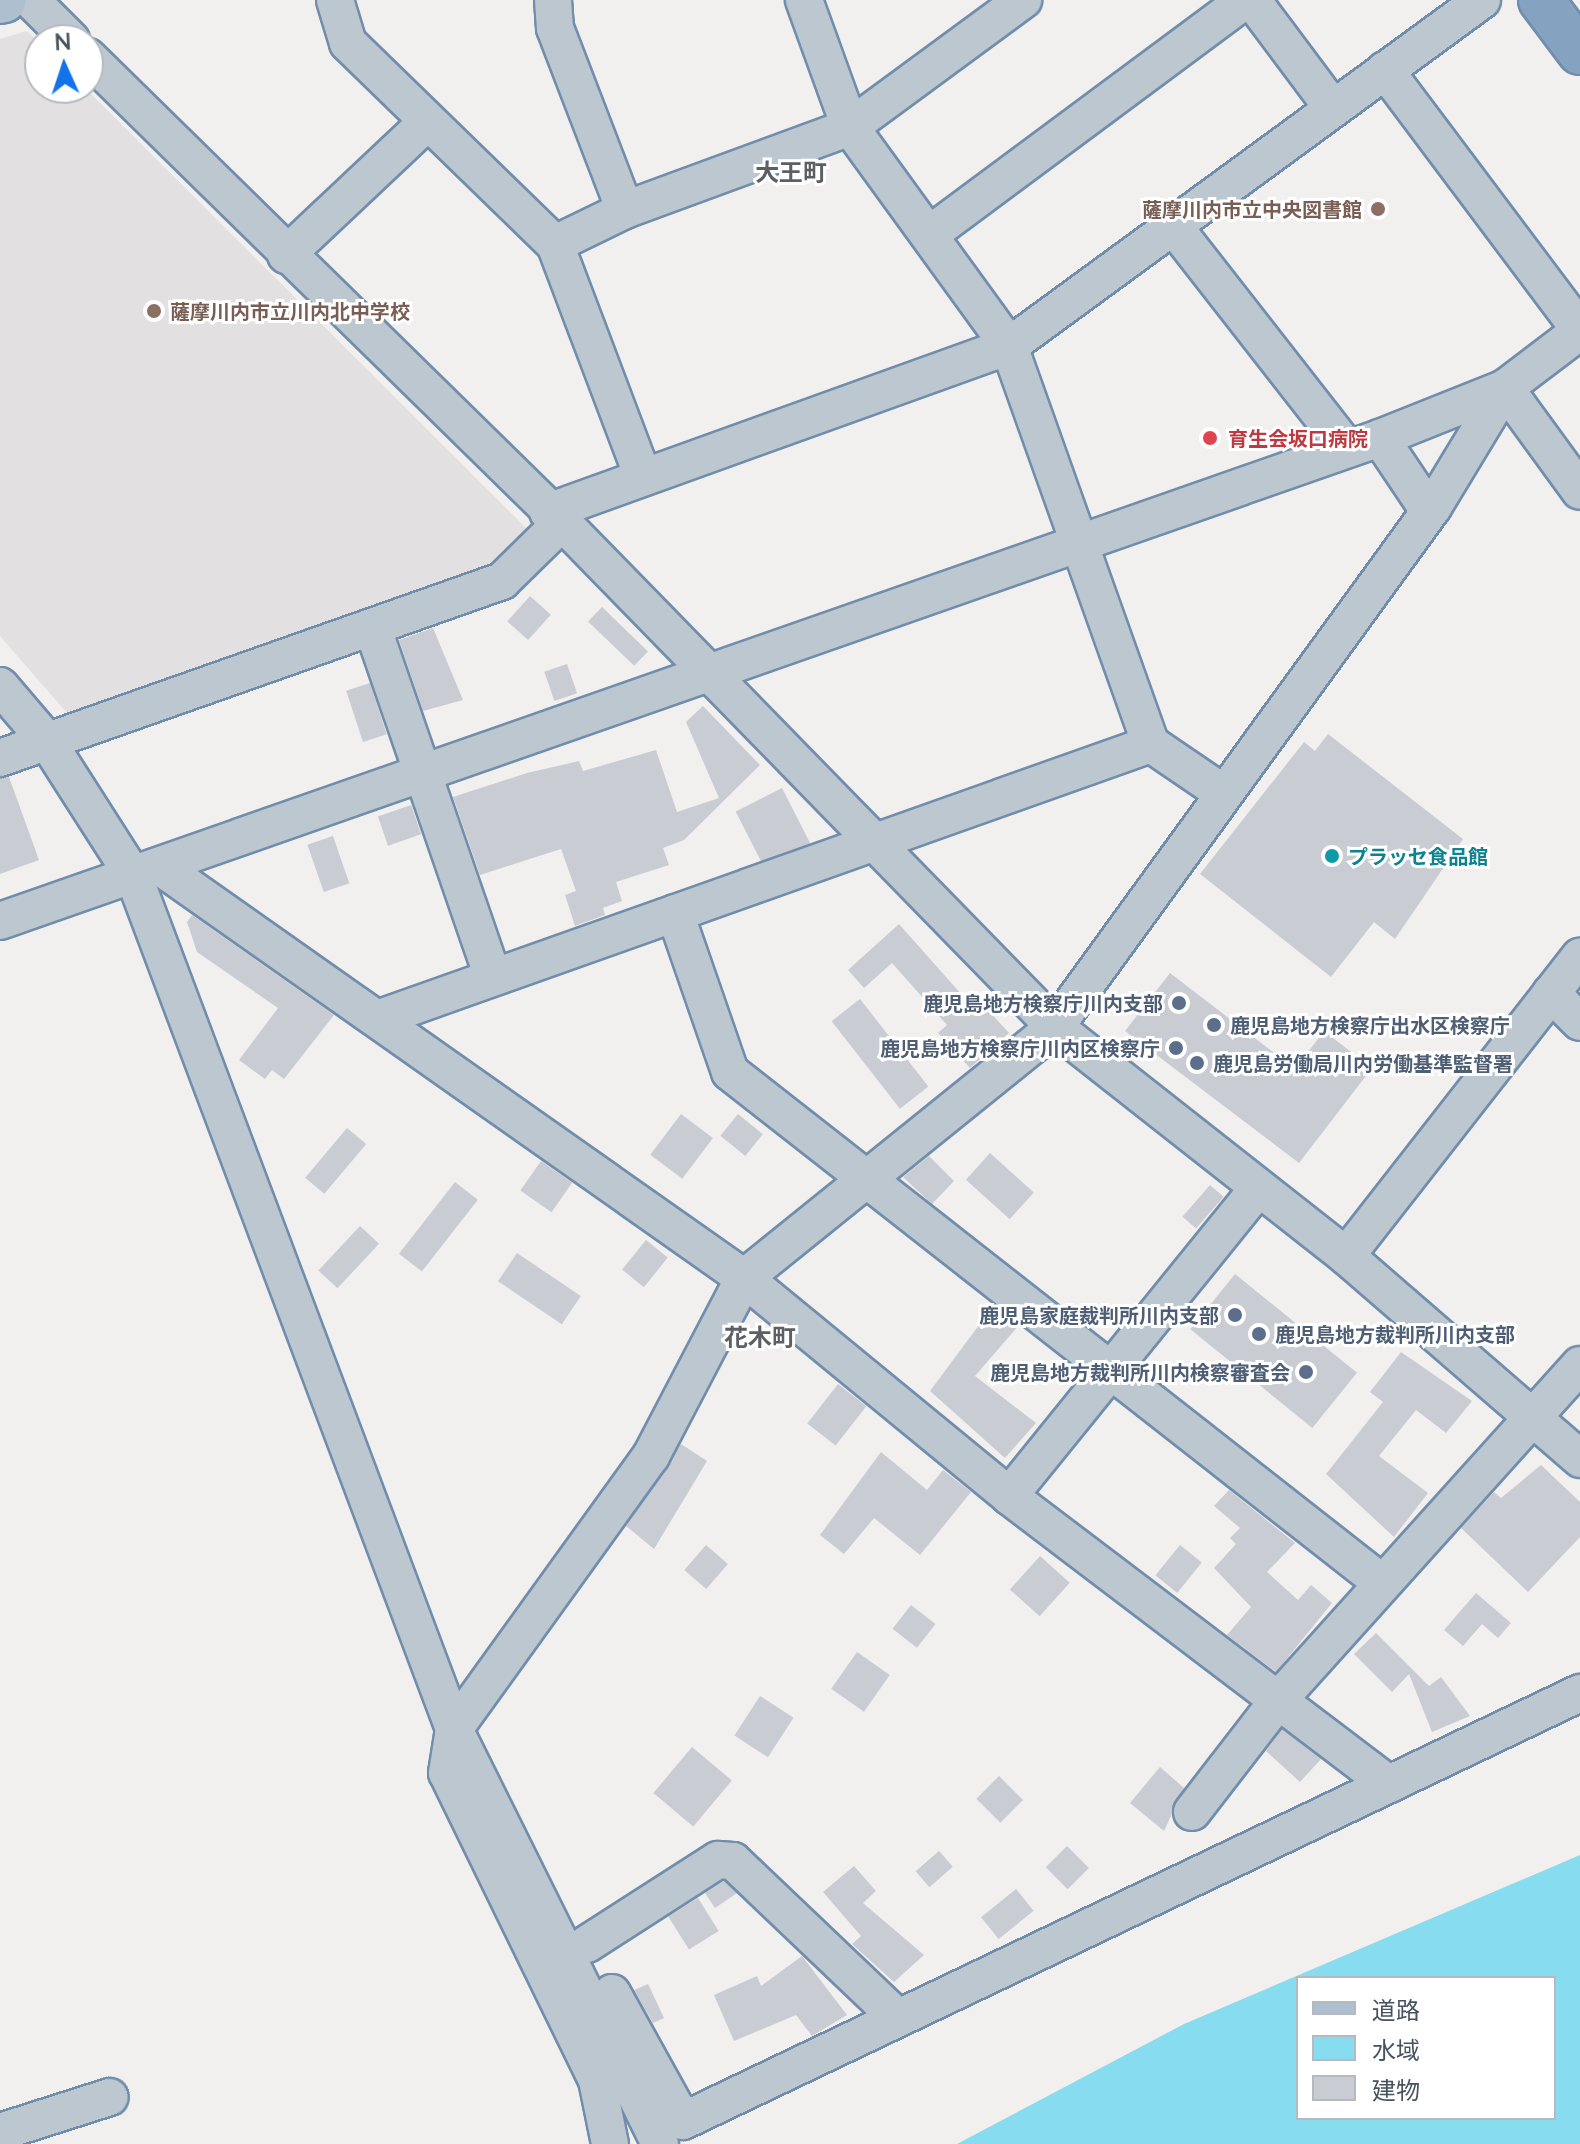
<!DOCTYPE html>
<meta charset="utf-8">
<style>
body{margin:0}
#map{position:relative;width:1580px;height:2144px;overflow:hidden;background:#f2efef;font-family:Lato,"Noto Sans JP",sans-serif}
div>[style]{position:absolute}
.education>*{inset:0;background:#e3e0e1}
.water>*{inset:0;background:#88dcef}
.building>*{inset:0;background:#c9ccd2;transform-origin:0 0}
.roads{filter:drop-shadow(2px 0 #708eac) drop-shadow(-2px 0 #708eac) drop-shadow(0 2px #708eac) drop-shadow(0 -2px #708eac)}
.minor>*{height:36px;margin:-18px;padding:0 18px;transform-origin:18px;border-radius:18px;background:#bdc7cf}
.major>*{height:44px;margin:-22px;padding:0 22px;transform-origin:22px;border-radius:22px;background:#aebfcf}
.highway>*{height:44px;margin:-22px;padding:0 22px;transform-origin:22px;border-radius:22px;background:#85a3c0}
.dots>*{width:22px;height:22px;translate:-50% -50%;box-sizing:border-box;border:4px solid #fff;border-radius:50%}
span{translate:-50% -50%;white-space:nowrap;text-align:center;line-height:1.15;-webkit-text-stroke:6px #fff;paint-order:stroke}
.education-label{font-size:20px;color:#785e54;font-weight:700}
.right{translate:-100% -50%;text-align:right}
.left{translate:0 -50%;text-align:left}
.health-label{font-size:20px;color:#be3a42;font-weight:700}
.culture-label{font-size:20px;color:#0d838f;font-weight:700}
.service-label{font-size:20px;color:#4e5e75;font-weight:700}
.quarter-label{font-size:24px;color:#5c6065;font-weight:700}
.legend{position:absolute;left:1296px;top:1976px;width:260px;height:144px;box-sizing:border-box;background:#fff;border:2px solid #b5babf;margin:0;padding:10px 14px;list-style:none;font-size:24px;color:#47535e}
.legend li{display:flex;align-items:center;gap:16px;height:40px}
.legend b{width:40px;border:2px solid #b5babf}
.north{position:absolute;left:24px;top:24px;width:80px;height:80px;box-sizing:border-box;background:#fff;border:2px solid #b5babf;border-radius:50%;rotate:357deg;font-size:22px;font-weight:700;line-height:32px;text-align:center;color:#47535e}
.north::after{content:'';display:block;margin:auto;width:28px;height:36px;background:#1274e9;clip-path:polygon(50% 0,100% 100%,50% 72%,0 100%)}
</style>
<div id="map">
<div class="education">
<div style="clip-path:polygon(27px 31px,40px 43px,40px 88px,85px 88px,531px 533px,501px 572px,74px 721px,0 636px,0 39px)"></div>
</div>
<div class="water">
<div style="clip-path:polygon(evenodd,1580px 1855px,1580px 2144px,957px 2144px,1184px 2024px,1580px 1855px,1298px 1978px,1554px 1978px,1554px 2118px,1298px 2118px,1298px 1978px)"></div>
</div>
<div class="building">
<div style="left:530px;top:596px;width:28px;height:34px;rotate:42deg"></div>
<div style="left:602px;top:607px;width:64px;height:20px;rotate:44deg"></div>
<div style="clip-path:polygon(433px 628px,463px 700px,423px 711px,399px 640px)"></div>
<div style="left:567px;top:664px;width:31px;height:24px;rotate:71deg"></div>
<div style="left:370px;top:683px;width:54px;height:25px;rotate:72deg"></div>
<div style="clip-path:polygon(703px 706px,760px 765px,684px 840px,663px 848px,669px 865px,616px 882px,622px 901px,603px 908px,605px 915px,575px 926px,565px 895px,576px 891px,561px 849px,480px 875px,453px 797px,527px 773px,579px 761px,583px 771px,656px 750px,677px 812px,719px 798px,686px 722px)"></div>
<div style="clip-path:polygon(1328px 734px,1463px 839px,1395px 939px,1374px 922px,1331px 977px,1200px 874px,1304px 742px,1315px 751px)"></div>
<div style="clip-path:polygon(9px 777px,39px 860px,0 874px,0 778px)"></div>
<div style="left:782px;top:788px;width:62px;height:52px;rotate:63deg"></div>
<div style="left:411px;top:805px;width:31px;height:35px;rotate:71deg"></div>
<div style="left:333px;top:836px;width:50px;height:27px;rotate:71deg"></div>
<div style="clip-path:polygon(192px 915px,334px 1015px,284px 1079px,272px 1070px,265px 1079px,239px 1060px,278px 1008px,197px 952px,187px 922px)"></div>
<div style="clip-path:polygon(899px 924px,970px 1004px,977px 998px,1009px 1033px,970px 1068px,938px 1033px,947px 1025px,892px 963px,864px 988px,848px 970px)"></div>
<div style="clip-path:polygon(1170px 973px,1295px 1069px,1324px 1031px,1372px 1068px,1299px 1163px,1125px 1031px)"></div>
<div style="left:860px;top:999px;width:111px;height:36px;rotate:52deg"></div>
<div style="left:681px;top:1114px;width:40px;height:51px;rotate:37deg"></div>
<div style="left:738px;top:1114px;width:32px;height:28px;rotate:39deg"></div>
<div style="left:347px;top:1128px;width:25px;height:65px;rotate:40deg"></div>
<div style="left:990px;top:1153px;width:59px;height:36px;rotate:42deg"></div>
<div style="clip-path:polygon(929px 1156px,954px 1181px,932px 1204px,903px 1177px)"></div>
<div style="left:541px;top:1161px;width:38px;height:36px;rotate:35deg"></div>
<div style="left:455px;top:1182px;width:29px;height:91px;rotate:38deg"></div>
<div style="left:1210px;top:1185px;width:18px;height:42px;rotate:41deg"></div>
<div style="left:360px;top:1226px;width:26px;height:61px;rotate:43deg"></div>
<div style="left:646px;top:1240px;width:28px;height:38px;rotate:39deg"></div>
<div style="left:517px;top:1253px;width:77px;height:34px;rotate:34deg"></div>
<div style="left:1235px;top:1274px;width:157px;height:71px;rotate:39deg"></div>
<div style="clip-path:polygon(994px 1305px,1019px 1325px,975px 1376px,1036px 1423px,1005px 1458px,930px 1391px)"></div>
<div style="clip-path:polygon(1401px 1352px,1472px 1401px,1446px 1433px,1416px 1410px,1379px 1456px,1428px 1493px,1394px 1537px,1326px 1474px,1383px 1402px,1370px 1392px)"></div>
<div style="left:838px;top:1384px;width:36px;height:50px;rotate:38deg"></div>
<div style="clip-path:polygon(681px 1444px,707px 1461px,654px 1549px,626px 1526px)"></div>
<div style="clip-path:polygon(881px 1452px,927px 1490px,943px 1470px,971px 1492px,920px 1555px,874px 1518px,844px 1554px,820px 1535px)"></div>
<div style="clip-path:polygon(1541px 1465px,1580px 1502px,1580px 1537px,1528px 1592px,1461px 1528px,1494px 1492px,1501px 1498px)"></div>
<div style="clip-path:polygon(1229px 1490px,1295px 1543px,1267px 1572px,1298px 1600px,1311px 1585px,1332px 1603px,1276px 1672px,1227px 1635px,1251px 1607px,1214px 1568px,1236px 1544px,1230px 1538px,1240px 1528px,1214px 1506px)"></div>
<div style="left:706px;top:1545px;width:29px;height:33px;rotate:41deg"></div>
<div style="left:1180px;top:1545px;width:28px;height:39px;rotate:39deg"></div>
<div style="left:1040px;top:1556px;width:40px;height:45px;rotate:42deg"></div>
<div style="clip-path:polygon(1476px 1593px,1511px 1623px,1498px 1638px,1482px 1624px,1463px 1646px,1444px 1630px)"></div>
<div style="left:911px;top:1605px;width:31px;height:30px;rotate:38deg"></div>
<div style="clip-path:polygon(1376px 1633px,1429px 1686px,1441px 1677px,1470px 1716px,1432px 1732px,1409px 1674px,1392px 1692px,1354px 1654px)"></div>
<div style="left:857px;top:1652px;width:40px;height:45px;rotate:35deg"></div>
<div style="left:760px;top:1696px;width:40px;height:47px;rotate:33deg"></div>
<div style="clip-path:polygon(1282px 1729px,1321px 1759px,1300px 1782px,1266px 1751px)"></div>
<div style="left:692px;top:1747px;width:52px;height:60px;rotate:40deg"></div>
<div style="clip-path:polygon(1160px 1767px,1184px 1788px,1164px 1831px,1130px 1803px)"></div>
<div style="left:999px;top:1776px;width:34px;height:32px;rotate:45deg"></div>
<div style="left:1067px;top:1846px;width:31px;height:30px;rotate:45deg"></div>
<div style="left:939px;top:1851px;width:21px;height:31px;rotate:49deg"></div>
<div style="clip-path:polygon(854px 1866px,876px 1891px,863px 1903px,924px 1955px,894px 1982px,852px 1944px,861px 1936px,823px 1892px)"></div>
<div style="clip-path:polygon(724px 1881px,737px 1893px,715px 1908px,705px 1893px)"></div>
<div style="left:1016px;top:1889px;width:28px;height:45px;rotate:51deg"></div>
<div style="left:698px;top:1898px;width:39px;height:35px;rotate:58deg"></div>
<div style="clip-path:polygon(802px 1956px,847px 2015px,812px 2036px,796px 2015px,734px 2041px,714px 1995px,757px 1976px,761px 1986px)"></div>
<div style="clip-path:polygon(648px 1984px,664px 2018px,653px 2023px,634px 1990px)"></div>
</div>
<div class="roads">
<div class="minor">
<div style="left:31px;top:0;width:57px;rotate:45deg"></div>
<div style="left:335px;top:0;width:45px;rotate:73.2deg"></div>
<div style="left:348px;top:43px;width:289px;rotate:44.2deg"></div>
<div style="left:555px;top:244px;width:246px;rotate:69.3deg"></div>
<div style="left:553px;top:0;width:28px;rotate:86deg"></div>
<div style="left:555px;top:28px;width:195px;rotate:69deg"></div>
<div style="left:804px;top:0;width:135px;rotate:70.1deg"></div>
<div style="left:850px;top:127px;width:271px;rotate:54deg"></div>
<div style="left:1009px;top:346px;width:423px;rotate:70.4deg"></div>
<div style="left:1151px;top:744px;width:87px;rotate:34.2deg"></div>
<div style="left:1252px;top:0;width:134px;rotate:53.2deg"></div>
<div style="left:88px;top:57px;width:664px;rotate:44.45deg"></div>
<div style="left:562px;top:522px;width:706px;rotate:45.69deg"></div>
<div style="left:1055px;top:1027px;width:370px;rotate:38.2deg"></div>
<div style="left:1346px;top:1256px;width:310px;rotate:40.9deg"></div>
<div style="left:1385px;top:70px;width:325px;rotate:53.1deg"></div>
<div style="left:1171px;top:223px;width:286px;rotate:52deg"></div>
<div style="left:930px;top:234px;width:392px;rotate:-36.6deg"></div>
<div style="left:555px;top:244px;width:78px;rotate:-25.9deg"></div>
<div style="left:625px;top:210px;width:240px;rotate:-20.2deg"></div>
<div style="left:850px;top:127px;width:215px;rotate:-36.3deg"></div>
<div style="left:286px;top:255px;width:192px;rotate:-43.3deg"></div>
<div style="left:1505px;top:388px;width:127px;rotate:53.9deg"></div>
<div style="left:1380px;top:438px;width:88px;rotate:56.1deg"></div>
<div style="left:548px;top:512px;width:490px;rotate:-19.8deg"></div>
<div style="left:1009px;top:346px;width:586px;rotate:-36.19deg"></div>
<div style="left:373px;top:629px;width:366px;rotate:71deg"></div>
<div style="left:0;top:686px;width:72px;rotate:49.5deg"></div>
<div style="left:47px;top:741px;width:161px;rotate:57.4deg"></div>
<div style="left:134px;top:877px;width:910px;rotate:69.41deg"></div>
<div style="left:454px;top:1729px;width:463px;rotate:63.6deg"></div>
<div style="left:0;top:758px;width:532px;rotate:-19.42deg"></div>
<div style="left:502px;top:581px;width:84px;rotate:-44.5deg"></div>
<div style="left:162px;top:868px;width:712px;rotate:35.16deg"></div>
<div style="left:744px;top:1278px;width:343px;rotate:39.4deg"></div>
<div style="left:1009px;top:1496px;width:477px;rotate:37.2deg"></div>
<div style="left:675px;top:913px;width:168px;rotate:70.9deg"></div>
<div style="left:730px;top:1072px;width:827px;rotate:38.08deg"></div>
<div style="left:0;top:921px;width:1462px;rotate:-19.29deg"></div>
<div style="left:1380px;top:438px;width:135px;rotate:-21.8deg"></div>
<div style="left:1505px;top:388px;width:94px;rotate:-37.2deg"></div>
<div style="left:1551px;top:993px;width:41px;rotate:45deg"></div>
<div style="left:380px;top:1018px;width:818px;rotate:-19.56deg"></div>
<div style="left:1346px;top:1256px;width:380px;rotate:-52deg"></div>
<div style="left:1009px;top:1496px;width:396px;rotate:-51deg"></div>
<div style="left:1192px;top:1812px;width:144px;rotate:-52.3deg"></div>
<div style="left:1280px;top:1698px;width:448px;rotate:-48deg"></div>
<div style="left:587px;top:1944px;width:156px;rotate:-32.7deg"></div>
<div style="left:718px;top:1860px;width:15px;rotate:4deg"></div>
<div style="left:733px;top:1861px;width:226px;rotate:43.6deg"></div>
<div style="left:612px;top:1993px;width:146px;rotate:61deg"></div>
<div style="left:683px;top:2121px;width:994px;rotate:-25.51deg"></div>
<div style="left:0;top:2132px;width:115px;rotate:-17.7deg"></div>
<div style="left:610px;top:2144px;width:65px;rotate:-101.5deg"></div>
<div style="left:597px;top:2080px;width:342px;rotate:-116deg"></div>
<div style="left:447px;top:1773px;width:45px;rotate:-81deg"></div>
<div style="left:454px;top:1729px;width:337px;rotate:-54.2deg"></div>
<div style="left:651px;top:1456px;width:201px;rotate:-62.4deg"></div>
<div style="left:744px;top:1278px;width:400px;rotate:-38.9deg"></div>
<div style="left:1055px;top:1027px;width:643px;rotate:-53.99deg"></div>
<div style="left:1433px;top:507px;width:139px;rotate:-58.8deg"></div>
</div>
<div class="major">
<div style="left:0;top:1px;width:4px;rotate:-14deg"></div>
</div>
<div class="highway">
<div style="left:1541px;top:0;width:65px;rotate:53.1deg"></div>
</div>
</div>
<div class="dots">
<div style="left:1378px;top:209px;background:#8d6e63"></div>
<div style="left:154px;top:311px;background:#8d6e63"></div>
<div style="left:1210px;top:438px;background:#e0444e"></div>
<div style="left:1332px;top:856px;background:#0f9aa8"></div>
<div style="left:1179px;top:1003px;background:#5c6f8a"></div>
<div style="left:1214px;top:1025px;background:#5c6f8a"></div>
<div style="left:1176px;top:1048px;background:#5c6f8a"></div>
<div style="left:1197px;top:1063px;background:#5c6f8a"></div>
<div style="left:1235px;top:1315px;background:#5c6f8a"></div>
<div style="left:1259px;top:1334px;background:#5c6f8a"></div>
<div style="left:1306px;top:1372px;background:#5c6f8a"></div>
</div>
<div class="education-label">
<span class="right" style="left:1362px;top:209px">薩摩川内市立中央図書館</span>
<span class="left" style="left:170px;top:311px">薩摩川内市立川内北中学校</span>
</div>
<div class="health-label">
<span class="left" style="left:1228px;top:438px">育生会坂口病院</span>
</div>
<div class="culture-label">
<span class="left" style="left:1348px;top:856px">プラッセ食品館</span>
</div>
<div class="service-label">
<span class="right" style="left:1163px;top:1003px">鹿児島地方検察庁川内支部</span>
<span class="left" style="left:1230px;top:1025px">鹿児島地方検察庁出水区検察庁</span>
<span class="right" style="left:1160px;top:1048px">鹿児島地方検察庁川内区検察庁</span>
<span class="left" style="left:1213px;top:1063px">鹿児島労働局川内労働基準監督署</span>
<span class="right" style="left:1219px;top:1315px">鹿児島家庭裁判所川内支部</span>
<span class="left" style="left:1275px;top:1334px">鹿児島地方裁判所川内支部</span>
<span class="right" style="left:1290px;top:1372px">鹿児島地方裁判所川内検察審査会</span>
</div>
<div class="quarter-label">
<span style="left:791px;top:172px">大王町</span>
<span style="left:760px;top:1337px">花木町</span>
</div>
<ul class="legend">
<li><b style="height:10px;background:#aebfcf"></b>道路</li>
<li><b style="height:22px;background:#88dcef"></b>水域</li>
<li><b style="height:22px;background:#c9ccd2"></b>建物</li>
</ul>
<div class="north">N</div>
</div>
